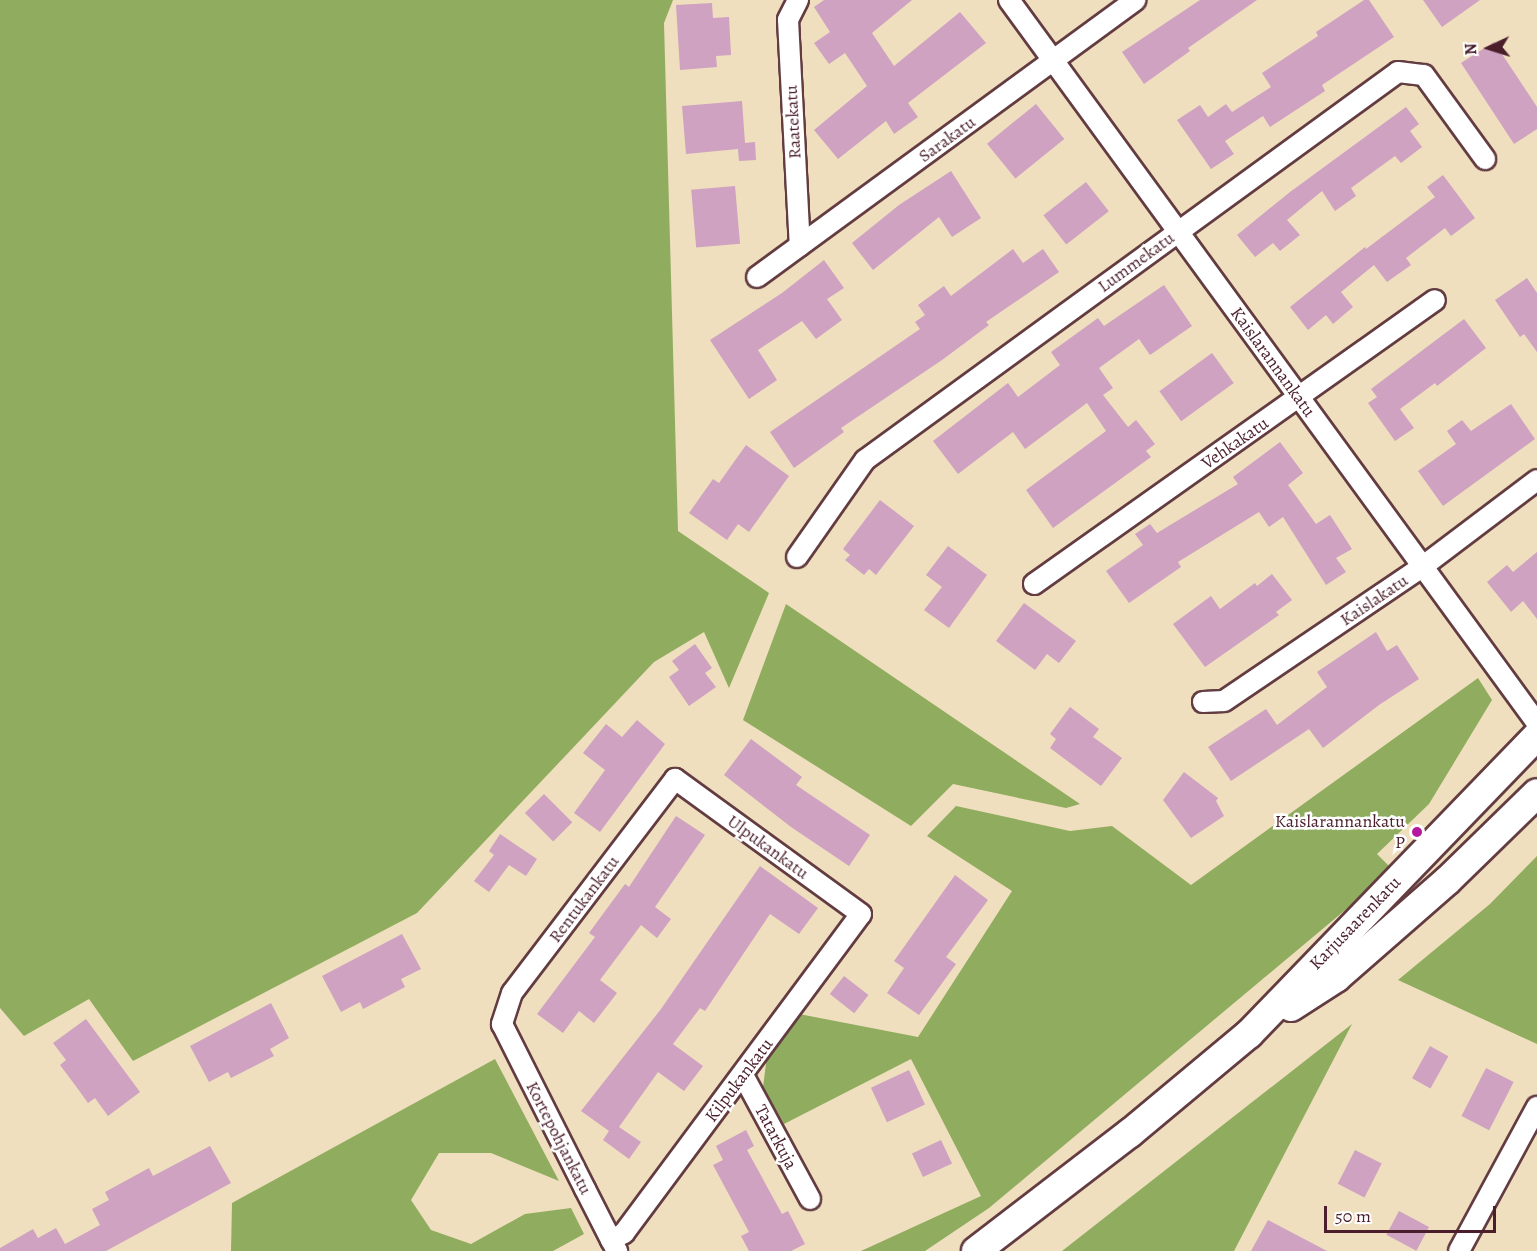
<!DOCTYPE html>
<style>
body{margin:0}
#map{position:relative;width:1537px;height:1251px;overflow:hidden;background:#efdfbf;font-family:Alegreya,serif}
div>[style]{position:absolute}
.forest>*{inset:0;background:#90ac5e}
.building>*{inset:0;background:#cea2c0;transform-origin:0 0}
.roads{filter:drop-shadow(2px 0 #633c41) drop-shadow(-2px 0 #633c41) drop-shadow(0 2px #633c41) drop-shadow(0 -2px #633c41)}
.street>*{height:20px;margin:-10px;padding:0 10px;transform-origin:10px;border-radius:10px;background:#fff}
.secondary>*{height:28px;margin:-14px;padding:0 14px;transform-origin:14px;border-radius:14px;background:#fff}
.dots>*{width:16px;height:16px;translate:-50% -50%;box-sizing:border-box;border:3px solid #fff;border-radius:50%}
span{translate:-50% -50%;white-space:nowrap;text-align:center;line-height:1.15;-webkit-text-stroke:5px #fff;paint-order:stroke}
.street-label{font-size:18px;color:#4a1f2b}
.poi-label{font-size:18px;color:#4a1f2b}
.right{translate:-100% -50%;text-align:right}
.north{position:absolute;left:1459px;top:18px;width:60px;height:60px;-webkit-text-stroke:4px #fff;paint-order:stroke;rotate:266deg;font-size:16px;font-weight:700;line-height:24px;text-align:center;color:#4a1f2b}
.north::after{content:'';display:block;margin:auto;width:21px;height:27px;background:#4a1f2b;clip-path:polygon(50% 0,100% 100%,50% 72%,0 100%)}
.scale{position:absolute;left:1324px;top:1206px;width:172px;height:27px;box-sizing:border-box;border:3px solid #4a1f2b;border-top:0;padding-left:8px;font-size:18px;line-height:21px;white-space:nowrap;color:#4a1f2b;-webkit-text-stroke:4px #fff;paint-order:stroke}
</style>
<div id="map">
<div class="forest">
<div style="clip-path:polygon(0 0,673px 0,664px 23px,678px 531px,769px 593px,729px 688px,704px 632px,654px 662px,417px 913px,133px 1061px,89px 999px,24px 1036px,0 1008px)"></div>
<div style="clip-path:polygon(786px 604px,1080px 804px,1066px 808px,953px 784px,911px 826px,743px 720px)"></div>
<div style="clip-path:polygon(1478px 678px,1492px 700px,1429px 804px,1377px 854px,1393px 870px,989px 1208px,925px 1251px,861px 1251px,981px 1196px,911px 1059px,784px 1124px,763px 1087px,767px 1056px,799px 1014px,918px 1037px,1012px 891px,927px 836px,956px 806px,1070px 831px,1112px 826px,1191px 885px)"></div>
<div style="clip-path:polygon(1537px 856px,1537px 1044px,1398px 980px,1490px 904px)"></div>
<div style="clip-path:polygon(1352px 1024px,1234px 1251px,1062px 1251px)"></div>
<div style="clip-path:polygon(495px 1059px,559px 1181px,491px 1153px,439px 1153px,411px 1200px,431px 1230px,471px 1244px,525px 1214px,571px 1208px,584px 1234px,553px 1251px,231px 1251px,232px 1203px)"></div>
</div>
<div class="building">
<div style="clip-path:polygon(824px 0,912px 0,872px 33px,894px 66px,960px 12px,986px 43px,908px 103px,918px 117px,894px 134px,886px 121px,838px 159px,814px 130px,867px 86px,845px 53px,829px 64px,814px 43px,830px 32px,814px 7px)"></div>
<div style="clip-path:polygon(1200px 0,1257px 0,1188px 48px,1190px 51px,1144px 84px,1122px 52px)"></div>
<div style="clip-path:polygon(1364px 0,1369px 0,1394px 37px,1322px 85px,1325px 91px,1270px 127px,1263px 116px,1225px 141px,1234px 154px,1211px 169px,1177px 120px,1200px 105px,1208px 117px,1226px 104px,1232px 112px,1271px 87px,1262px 73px,1318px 36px,1316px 32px)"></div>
<div style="clip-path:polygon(1423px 0,1480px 0,1442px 27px)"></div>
<div style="clip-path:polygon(712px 3px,713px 18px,729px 17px,731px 55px,716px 56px,717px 67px,680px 70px,676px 5px)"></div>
<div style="clip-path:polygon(1494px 42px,1537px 107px,1537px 129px,1514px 144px,1461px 63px)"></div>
<div style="clip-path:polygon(742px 101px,745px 143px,755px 142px,756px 160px,739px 161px,738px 149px,686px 154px,682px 106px)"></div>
<div style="left:1036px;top:104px;width:45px;height:63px;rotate:51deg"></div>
<div style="clip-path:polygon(1406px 107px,1419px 124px,1410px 131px,1422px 147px,1401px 163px,1395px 156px,1351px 188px,1356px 196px,1335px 211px,1322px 191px,1287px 220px,1300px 235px,1280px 251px,1273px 243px,1255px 257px,1237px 235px,1290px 192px)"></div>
<div style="clip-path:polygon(951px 171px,981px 218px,952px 237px,939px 217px,873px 270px,852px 243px,899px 205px)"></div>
<div style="clip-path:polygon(1443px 175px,1475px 218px,1451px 236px,1445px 228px,1406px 258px,1411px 265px,1387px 282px,1374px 265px,1341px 292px,1353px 307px,1333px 324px,1326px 315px,1308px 330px,1290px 307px,1365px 247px,1366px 249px,1435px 197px,1427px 187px)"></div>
<div style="left:1086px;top:182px;width:37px;height:54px;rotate:52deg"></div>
<div style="left:735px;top:186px;width:58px;height:44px;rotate:85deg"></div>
<div style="clip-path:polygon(1013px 249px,1023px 263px,1043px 249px,1059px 272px,986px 322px,989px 325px,942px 360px,841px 428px,844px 432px,794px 468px,770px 432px,920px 329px,915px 322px,925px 315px,918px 305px,944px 286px,951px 296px)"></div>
<div style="clip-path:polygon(824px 260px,844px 288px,827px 299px,842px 320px,816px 339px,802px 321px,758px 350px,777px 380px,749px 399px,710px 340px,782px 293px)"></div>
<div style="clip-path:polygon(1527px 278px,1537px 293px,1537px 352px,1524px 334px,1520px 337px,1495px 300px)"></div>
<div style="clip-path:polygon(1164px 285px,1192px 326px,1150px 355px,1139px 339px,1099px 368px,1113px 388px,1103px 395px,1128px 427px,1136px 420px,1155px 444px,1146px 451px,1151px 457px,1053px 528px,1026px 490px,1106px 431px,1087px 403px,1025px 449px,1013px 432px,958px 474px,933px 441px,1008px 383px,1018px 397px,1060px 365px,1051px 352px,1098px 318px,1104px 326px)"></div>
<div style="clip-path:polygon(1464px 319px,1486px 348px,1437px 386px,1435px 383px,1400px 409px,1414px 428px,1395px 441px,1368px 403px,1377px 397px,1371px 389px)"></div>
<div style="left:1212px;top:353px;width:37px;height:65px;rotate:54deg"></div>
<div style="clip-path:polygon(1511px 404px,1535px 439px,1443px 506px,1418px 471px,1456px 444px,1447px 431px,1462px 420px,1471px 431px)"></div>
<div style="clip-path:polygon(1280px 442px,1303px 473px,1288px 485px,1316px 524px,1330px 515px,1352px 549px,1336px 558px,1346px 572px,1326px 585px,1283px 517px,1269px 527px,1259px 512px,1178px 562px,1181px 567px,1129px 603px,1106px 571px,1143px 545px,1135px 534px,1150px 524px,1157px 533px,1238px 484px,1233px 477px)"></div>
<div style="clip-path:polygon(746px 445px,789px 476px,749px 532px,738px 524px,727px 540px,689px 513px,713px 479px,719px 483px)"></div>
<div style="clip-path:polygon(880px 500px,914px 526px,876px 575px,869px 569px,864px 575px,845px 560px,850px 555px,843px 549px)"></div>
<div style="clip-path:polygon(948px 546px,987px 575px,949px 628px,924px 610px,942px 587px,926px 575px)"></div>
<div style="clip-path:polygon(1537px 552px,1537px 619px,1523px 601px,1511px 612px,1487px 582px,1507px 565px,1513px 572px)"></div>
<div style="clip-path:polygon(1272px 574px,1292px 600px,1276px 612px,1279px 615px,1205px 667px,1173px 624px,1211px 596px,1220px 609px,1255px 583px,1257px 586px)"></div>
<div style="clip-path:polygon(1024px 603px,1076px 641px,1059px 663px,1047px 654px,1035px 670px,996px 641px)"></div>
<div style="clip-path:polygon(1376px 632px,1387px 651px,1397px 645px,1419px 679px,1379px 705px,1323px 748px,1309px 729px,1231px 781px,1208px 747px,1266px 709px,1277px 725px,1327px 687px,1317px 672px)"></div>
<div style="clip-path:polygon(695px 644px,712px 668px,705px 673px,716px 687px,689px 706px,669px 677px,679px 670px,672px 661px)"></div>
<div style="clip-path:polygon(1070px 707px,1099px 729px,1093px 737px,1122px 758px,1101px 786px,1050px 748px,1056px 739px,1050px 734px)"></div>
<div style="clip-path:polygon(637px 720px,665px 744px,600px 832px,574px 813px,605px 770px,583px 753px,606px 724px,622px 737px)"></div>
<div style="clip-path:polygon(751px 739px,802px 777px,796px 785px,870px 835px,849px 866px,791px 827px,724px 775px)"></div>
<div style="clip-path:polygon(1184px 772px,1218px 798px,1216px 801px,1224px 816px,1191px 838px,1163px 800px)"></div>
<div style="left:544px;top:794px;width:40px;height:27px;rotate:45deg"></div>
<div style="clip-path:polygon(676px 816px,705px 835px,655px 907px,671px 919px,657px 938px,641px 925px,600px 980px,617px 993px,594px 1023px,579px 1011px,563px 1033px,537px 1014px,595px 937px,589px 933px,625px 884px,629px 887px)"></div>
<div style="clip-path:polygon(500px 834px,537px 859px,526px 876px,509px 865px,489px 892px,474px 881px,494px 855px,489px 851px)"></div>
<div style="clip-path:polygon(760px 866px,818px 908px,799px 934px,770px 914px,705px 1011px,700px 1008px,673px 1044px,703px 1066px,684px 1091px,658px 1072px,619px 1127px,641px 1142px,629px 1159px,603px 1140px,609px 1131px,581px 1111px,661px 1009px)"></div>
<div style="clip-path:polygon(955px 875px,988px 900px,946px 957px,956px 964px,919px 1015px,887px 993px,904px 968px,894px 961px)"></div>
<div style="clip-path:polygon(402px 934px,421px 969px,401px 979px,405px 987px,363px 1009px,360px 1002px,341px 1012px,322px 976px)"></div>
<div style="left:844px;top:976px;width:31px;height:23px;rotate:38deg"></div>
<div style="clip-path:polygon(271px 1003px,289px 1038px,270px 1049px,274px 1056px,231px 1078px,228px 1072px,209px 1082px,190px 1046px)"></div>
<div style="clip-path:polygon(86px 1019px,140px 1092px,108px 1116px,95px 1098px,88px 1103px,75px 1085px,60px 1065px,66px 1060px,53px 1043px)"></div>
<div style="left:1430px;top:1046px;width:21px;height:37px;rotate:29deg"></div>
<div style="left:1486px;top:1068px;width:31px;height:54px;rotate:27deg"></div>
<div style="left:909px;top:1070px;width:38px;height:42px;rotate:65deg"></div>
<div style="clip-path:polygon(746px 1130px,754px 1146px,747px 1150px,782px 1214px,788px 1211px,805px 1244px,791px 1251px,749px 1251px,741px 1236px,749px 1232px,713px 1165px,723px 1160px,716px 1146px)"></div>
<div style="left:941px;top:1140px;width:26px;height:32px;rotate:65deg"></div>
<div style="clip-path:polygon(210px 1146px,231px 1183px,106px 1251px,0 1251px,0 1248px,33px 1229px,38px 1238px,56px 1228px,65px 1244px,100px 1225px,92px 1209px,109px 1200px,105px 1192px,149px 1168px,153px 1176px)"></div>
<div style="left:1355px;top:1150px;width:30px;height:38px;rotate:27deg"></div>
<div style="left:1399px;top:1211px;width:34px;height:27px;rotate:28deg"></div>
<div style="clip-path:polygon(1268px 1220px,1327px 1251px,1251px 1251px)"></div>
</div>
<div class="roads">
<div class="street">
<div style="left:798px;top:0;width:22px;rotate:117deg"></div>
<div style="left:788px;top:20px;width:226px;rotate:87deg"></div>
<div style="left:1009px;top:0;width:895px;rotate:53.86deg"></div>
<div style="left:757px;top:277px;width:469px;rotate:-36.2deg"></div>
<div style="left:797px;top:557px;width:118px;rotate:-55deg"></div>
<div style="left:865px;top:460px;width:659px;rotate:-36.05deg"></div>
<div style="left:1398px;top:72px;width:26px;rotate:7deg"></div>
<div style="left:1424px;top:75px;width:104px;rotate:54deg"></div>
<div style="left:1034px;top:584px;width:491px;rotate:-35.3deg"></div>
<div style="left:1203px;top:702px;width:21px;rotate:-3deg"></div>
<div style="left:1224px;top:701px;width:239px;rotate:-34.1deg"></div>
<div style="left:1422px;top:567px;width:144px;rotate:-37.1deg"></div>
<div style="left:743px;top:1075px;width:141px;rotate:61.6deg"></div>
<div style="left:611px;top:1240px;width:15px;rotate:-28deg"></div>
<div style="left:624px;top:1233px;width:397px;rotate:-53.4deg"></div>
<div style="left:861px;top:914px;width:230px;rotate:-144deg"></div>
<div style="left:675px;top:779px;width:269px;rotate:127.3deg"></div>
<div style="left:512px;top:993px;width:33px;rotate:108deg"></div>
<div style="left:502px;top:1024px;width:185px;rotate:63.3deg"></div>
<div style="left:585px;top:1189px;width:57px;rotate:63deg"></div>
<div style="left:611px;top:1240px;width:13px;rotate:61deg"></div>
<div style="left:1459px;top:1251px;width:164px;rotate:-61.6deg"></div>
</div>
<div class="secondary">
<div style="left:1291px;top:1007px;width:54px;rotate:-32.8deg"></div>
<div style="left:1336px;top:978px;width:149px;rotate:-41.2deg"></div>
<div style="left:1448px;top:880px;width:124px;rotate:-44.3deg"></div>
<div style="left:976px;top:1251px;width:194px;rotate:-37.5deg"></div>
<div style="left:1130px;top:1133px;width:155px;rotate:-39.8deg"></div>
<div style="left:1249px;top:1034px;width:414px;rotate:-46deg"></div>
</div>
</div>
<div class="dots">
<div style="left:1417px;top:832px;background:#b5179e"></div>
</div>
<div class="street-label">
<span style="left:793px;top:122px;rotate:-93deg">Raatekatu</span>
<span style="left:947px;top:139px;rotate:-36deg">Sarakatu</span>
<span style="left:1136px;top:262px;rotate:-36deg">Lummekatu</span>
<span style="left:1273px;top:362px;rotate:54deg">Kaislarannankatu</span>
<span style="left:1235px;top:443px;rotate:-35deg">Vehkakatu</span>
<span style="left:1374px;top:600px;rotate:-34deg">Kaislakatu</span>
<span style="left:768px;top:847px;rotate:36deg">Ulpukankatu</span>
<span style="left:584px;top:899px;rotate:-53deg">Rentukankatu</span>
<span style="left:1355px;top:923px;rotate:-46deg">Karjusaarenkatu</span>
<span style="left:739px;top:1080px;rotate:-53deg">Kilpukankatu</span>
<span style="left:776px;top:1137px;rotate:62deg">Tatarkuja</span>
<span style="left:559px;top:1138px;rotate:63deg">Kortepohjankatu</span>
</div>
<div class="poi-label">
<span class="right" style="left:1405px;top:832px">Kaislarannankatu<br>P</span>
</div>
<div class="north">N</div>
<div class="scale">50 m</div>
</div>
